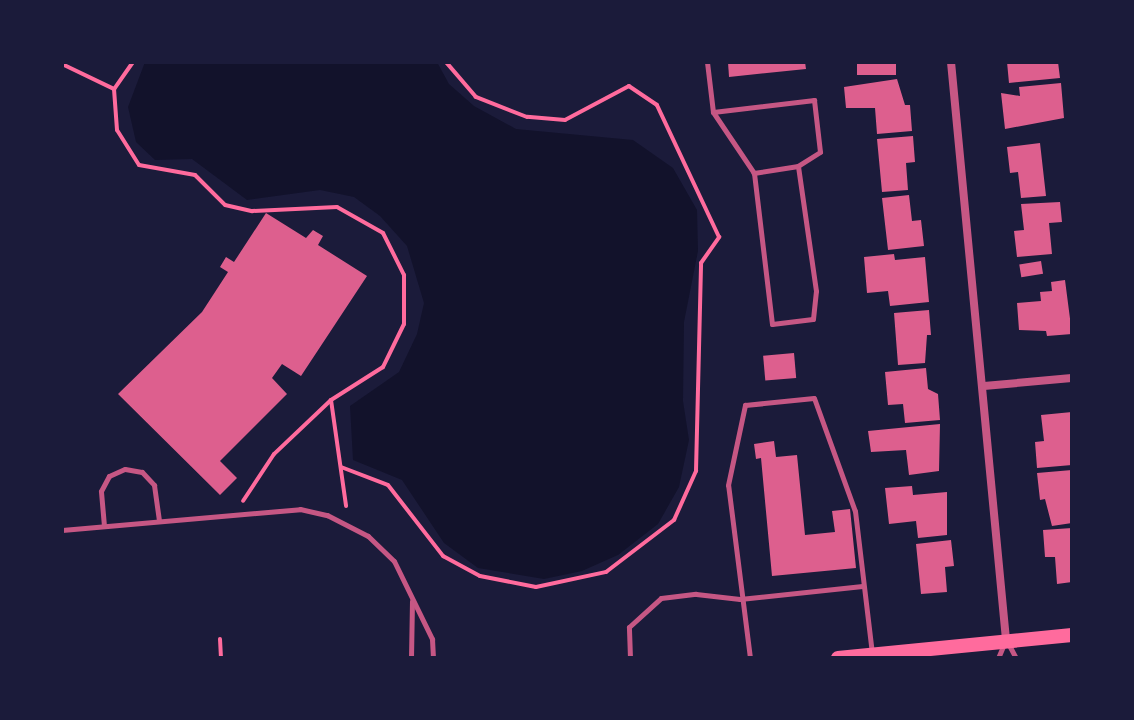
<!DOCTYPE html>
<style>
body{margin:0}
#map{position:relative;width:1134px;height:720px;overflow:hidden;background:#1b1b3a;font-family:"Source Sans 3",sans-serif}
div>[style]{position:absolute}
.water>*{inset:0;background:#12122b}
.building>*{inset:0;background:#dd5f8e;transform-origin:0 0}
.path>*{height:4px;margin:-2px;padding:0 2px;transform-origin:2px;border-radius:2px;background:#ff6b9d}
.service>*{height:5px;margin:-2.5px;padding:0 2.5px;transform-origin:2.5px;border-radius:2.5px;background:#c65784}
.minor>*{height:8px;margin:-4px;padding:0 4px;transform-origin:4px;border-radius:4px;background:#c65784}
.secondary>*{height:14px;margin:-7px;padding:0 7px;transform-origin:7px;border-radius:7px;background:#ff6b9d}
span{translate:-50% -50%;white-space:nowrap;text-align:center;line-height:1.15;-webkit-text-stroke:8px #1b1b3a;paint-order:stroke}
.frame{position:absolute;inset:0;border:64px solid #1b1b3a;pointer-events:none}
</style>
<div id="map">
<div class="water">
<div style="clip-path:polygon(145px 62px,437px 62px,449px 84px,474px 106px,516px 129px,633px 140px,673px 168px,697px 210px,698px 251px,684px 322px,683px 401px,689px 440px,679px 487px,658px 524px,618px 555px,582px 571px,544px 579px,478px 568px,444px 543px,402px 480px,353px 460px,350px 406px,399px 372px,417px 334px,424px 303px,407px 246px,380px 216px,354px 197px,320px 190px,247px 200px,192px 159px,155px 160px,136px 142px,128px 107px)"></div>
</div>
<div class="building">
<div style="clip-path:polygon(728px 62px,805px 62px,806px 69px,729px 77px)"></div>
<div style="left:857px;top:62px;width:39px;height:13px"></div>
<div style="clip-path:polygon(1007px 62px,1058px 62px,1060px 78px,1009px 83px)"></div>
<div style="clip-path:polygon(897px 79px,905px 105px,910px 105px,912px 131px,877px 134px,875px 108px,846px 108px,844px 87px)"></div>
<div style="clip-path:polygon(1061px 83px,1064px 118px,1005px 129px,1001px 93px,1020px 96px,1019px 87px)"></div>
<div style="clip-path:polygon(913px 136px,915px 162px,906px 163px,908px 190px,882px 192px,877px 139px)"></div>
<div style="clip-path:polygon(1040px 143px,1046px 196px,1021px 198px,1018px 172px,1010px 173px,1007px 147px)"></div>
<div style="clip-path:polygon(909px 195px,912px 221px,921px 220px,924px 246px,888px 250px,882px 198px)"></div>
<div style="clip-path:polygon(1060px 202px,1062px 222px,1049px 223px,1052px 254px,1017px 257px,1014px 231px,1024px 230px,1021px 204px)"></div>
<div style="clip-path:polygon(266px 213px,306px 238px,313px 230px,323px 236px,318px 245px,367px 276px,301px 376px,282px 364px,272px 378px,287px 394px,220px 461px,237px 478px,220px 495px,118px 394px,202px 312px,228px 272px,220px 267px,226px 257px,234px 262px)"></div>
<div style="clip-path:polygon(894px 254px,895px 260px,925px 257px,929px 302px,890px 306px,888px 291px,867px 293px,864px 257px)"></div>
<div style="left:1041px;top:261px;width:13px;height:22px;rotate:81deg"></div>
<div style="clip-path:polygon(1065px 280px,1072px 334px,1047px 336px,1046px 331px,1019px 330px,1017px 303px,1041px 301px,1040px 292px,1052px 291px,1051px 282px)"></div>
<div style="clip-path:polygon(929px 310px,931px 335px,927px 335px,925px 363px,898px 365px,894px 313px)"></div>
<div style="left:794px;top:353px;width:25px;height:31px;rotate:85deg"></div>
<div style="clip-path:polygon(926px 368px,928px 389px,938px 394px,940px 420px,905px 423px,903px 404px,888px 405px,885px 372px)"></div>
<div style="clip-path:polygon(1072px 412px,1072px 465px,1037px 468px,1035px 442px,1044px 441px,1041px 415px)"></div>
<div style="clip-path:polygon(940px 424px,939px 471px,909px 475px,906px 450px,871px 452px,868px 431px)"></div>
<div style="clip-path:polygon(774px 441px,776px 457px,797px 455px,805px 535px,835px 532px,832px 511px,850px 509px,856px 568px,772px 576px,761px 458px,756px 459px,754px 444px)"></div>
<div style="clip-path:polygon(1072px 470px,1072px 523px,1052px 526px,1045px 499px,1040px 500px,1037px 473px)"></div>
<div style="clip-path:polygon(912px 486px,913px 495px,947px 492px,947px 535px,918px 538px,916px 521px,889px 524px,885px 488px)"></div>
<div style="clip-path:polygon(1072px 528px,1072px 582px,1057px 584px,1055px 557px,1045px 557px,1043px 530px)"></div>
<div style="clip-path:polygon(951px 540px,954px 566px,945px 567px,947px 592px,921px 594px,916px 544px)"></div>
</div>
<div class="path">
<div style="left:133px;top:62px;width:33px;rotate:125deg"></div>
<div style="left:114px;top:89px;width:41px;rotate:85.8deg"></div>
<div style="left:117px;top:130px;width:41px;rotate:57.8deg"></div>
<div style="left:139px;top:165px;width:57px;rotate:10.1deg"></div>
<div style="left:195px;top:175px;width:42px;rotate:45deg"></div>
<div style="left:225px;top:205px;width:28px;rotate:13deg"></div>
<div style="left:252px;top:211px;width:85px;rotate:-2.7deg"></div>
<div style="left:337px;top:207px;width:53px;rotate:29.5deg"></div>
<div style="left:383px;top:233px;width:47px;rotate:63.4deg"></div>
<div style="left:404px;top:275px;width:49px;rotate:90deg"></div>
<div style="left:404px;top:324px;width:48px;rotate:116deg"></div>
<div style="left:383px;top:367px;width:62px;rotate:147.6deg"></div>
<div style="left:331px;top:400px;width:79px;rotate:136.5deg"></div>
<div style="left:274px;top:454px;width:56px;rotate:123.4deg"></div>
<div style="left:62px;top:64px;width:58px;rotate:25.7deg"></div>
<div style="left:331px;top:400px;width:107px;rotate:81.9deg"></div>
<div style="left:341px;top:467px;width:50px;rotate:21deg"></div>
<div style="left:388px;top:485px;width:90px;rotate:52.2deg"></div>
<div style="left:443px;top:556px;width:42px;rotate:28.4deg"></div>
<div style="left:480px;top:576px;width:57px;rotate:11.1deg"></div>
<div style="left:536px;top:587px;width:72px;rotate:-12.1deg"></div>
<div style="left:606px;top:572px;width:86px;rotate:-37.4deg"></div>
<div style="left:674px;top:520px;width:54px;rotate:-65.8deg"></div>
<div style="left:696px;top:471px;width:208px;rotate:-88.6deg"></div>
<div style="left:701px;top:263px;width:32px;rotate:-55deg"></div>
<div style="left:719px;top:237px;width:146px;rotate:-115.2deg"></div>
<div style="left:657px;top:105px;width:34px;rotate:-146deg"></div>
<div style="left:629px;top:86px;width:72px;rotate:152deg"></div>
<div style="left:565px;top:120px;width:38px;rotate:-175deg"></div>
<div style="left:527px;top:117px;width:55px;rotate:-158.6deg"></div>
<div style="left:476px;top:97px;width:46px;rotate:-130.6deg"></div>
<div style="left:220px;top:639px;width:19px;rotate:87deg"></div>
</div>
<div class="service">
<div style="left:707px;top:62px;width:50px;rotate:83.2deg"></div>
<div style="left:713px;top:112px;width:73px;rotate:56.1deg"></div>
<div style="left:754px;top:173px;width:152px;rotate:83.2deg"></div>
<div style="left:772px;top:324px;width:41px;rotate:-7deg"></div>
<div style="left:813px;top:319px;width:28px;rotate:-84deg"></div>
<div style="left:816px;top:291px;width:126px;rotate:-98.2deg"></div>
<div style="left:713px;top:112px;width:102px;rotate:-6.8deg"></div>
<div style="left:814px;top:100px;width:52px;rotate:83.4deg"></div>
<div style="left:820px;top:152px;width:26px;rotate:148deg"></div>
<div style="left:798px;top:166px;width:45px;rotate:171deg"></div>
<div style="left:104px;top:526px;width:35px;rotate:-95deg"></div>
<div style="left:101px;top:491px;width:17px;rotate:-62deg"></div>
<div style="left:109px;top:476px;width:17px;rotate:-24deg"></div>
<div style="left:125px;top:469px;width:17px;rotate:10deg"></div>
<div style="left:142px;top:472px;width:18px;rotate:47deg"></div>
<div style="left:154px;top:485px;width:35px;rotate:82deg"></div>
<div style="left:62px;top:530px;width:239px;rotate:-5deg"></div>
<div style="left:300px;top:509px;width:28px;rotate:13deg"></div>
<div style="left:327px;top:515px;width:46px;rotate:27.1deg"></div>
<div style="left:368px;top:536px;width:36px;rotate:44deg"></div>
<div style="left:394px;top:561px;width:87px;rotate:64deg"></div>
<div style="left:432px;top:639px;width:19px;rotate:87deg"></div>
<div style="left:1009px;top:645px;width:15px;rotate:62deg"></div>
<div style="left:411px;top:658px;width:57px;rotate:-89deg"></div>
<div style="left:630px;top:658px;width:31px;rotate:-92deg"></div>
<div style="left:629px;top:627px;width:43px;rotate:-42.2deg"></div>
<div style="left:661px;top:598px;width:35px;rotate:-7deg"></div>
<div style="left:696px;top:594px;width:44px;rotate:6.5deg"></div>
<div style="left:740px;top:599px;width:123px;rotate:-6.1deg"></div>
<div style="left:750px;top:658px;width:174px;rotate:-97.2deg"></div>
<div style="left:728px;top:485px;width:82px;rotate:-78deg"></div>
<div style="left:745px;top:405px;width:69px;rotate:-5.8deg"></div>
<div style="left:814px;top:398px;width:120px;rotate:70.1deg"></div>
<div style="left:855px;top:511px;width:144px;rotate:83.2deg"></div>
<div style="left:998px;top:658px;width:15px;rotate:-67deg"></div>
</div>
<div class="minor">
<div style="left:951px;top:62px;width:581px;rotate:84.56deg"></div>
<div style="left:984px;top:386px;width:88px;rotate:-5.2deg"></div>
</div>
<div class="secondary">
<div style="left:838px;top:658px;width:235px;rotate:-5.6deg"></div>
</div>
<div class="frame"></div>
</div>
